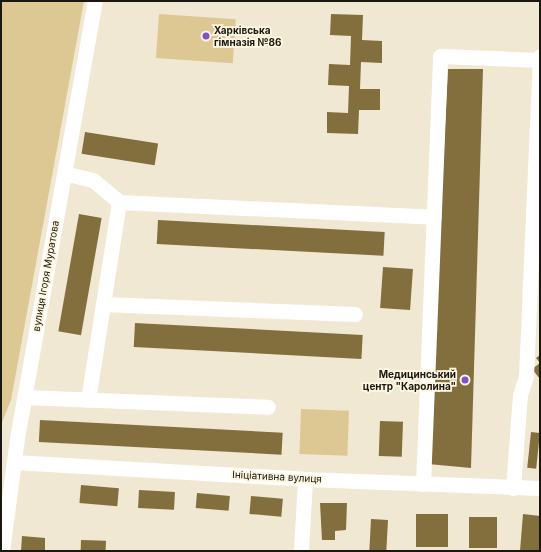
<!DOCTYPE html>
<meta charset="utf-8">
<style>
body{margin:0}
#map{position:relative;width:541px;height:552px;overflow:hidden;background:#f1e8d3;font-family:Inter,sans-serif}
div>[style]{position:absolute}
.green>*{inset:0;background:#ddc894;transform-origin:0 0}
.building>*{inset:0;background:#836f3d;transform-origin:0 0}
.minor>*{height:15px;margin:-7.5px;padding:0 7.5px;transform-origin:7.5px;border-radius:7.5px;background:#fff}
.dots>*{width:11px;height:11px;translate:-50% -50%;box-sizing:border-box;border:2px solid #fef6e0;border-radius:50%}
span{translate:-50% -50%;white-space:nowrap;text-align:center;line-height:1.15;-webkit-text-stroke:3.5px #fef6e0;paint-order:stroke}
.poi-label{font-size:10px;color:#1a1710;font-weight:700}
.left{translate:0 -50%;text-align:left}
.right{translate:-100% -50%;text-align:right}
.street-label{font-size:10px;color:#1a1710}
.frame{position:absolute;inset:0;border:2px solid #1a1710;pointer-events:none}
</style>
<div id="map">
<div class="green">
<div style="clip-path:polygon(1px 1px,84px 1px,11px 400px,1px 425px)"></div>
<div style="left:159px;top:14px;width:77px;height:44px;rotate:4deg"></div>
<div style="left:301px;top:409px;width:48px;height:45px;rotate:2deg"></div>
</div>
<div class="building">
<div style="clip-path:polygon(331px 14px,363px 15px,362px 40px,382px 41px,382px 63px,361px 62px,360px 89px,380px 89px,380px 110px,359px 110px,358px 134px,327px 133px,327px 112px,348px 113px,349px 86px,328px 85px,329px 64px,350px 65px,351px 36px,330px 35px)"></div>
<div style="clip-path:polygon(448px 69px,483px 69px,471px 468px,428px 464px)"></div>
<div style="left:85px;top:132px;width:74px;height:22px;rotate:9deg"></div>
<div style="left:79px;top:214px;width:23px;height:119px;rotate:10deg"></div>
<div style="left:158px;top:220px;width:227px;height:24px;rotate:3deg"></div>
<div style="left:383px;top:267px;width:30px;height:41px;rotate:4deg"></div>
<div style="left:135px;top:323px;width:228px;height:24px;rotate:3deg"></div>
<div style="clip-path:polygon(540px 355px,540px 379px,532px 369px,540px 363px,536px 358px)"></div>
<div style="left:40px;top:420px;width:243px;height:22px;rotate:3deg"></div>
<div style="left:380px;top:421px;width:23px;height:35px;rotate:2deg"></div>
<div style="left:531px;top:432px;width:9px;height:36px;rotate:6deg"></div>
<div style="left:81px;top:485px;width:38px;height:18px;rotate:5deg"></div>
<div style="left:139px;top:490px;width:36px;height:18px;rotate:3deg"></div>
<div style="left:197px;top:493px;width:33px;height:15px;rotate:5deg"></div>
<div style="left:251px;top:496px;width:32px;height:18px;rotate:5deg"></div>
<div style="clip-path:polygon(320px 503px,347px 503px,346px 530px,335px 531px,335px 540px,322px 540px)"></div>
<div style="left:416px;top:514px;width:32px;height:33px"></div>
<div style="clip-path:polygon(523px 514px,540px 516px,540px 551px,520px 551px)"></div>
<div style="left:469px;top:517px;width:28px;height:31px"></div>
<div style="left:371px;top:519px;width:17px;height:32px;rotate:3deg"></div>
<div style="clip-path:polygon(22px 536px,45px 538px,45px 551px,21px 551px)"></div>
<div style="left:81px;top:540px;width:25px;height:11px;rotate:2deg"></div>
</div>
<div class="minor">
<div style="left:64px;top:173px;width:30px;rotate:14deg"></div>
<div style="left:93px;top:180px;width:34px;rotate:40deg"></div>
<div style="left:119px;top:202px;width:200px;rotate:98.9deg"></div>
<div style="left:119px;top:202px;width:315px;rotate:2.7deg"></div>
<div style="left:103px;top:304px;width:252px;rotate:2.3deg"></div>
<div style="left:24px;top:397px;width:244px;rotate:2.3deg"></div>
<div style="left:14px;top:462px;width:291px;rotate:3.3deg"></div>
<div style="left:305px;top:479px;width:235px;rotate:2.2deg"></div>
<div style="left:423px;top:484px;width:428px;rotate:-87.7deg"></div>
<div style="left:440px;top:56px;width:100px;rotate:2.3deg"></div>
<div style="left:513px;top:488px;width:93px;rotate:-85.7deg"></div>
<div style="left:520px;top:395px;width:20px;rotate:-72deg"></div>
<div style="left:526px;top:376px;width:320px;rotate:-87.5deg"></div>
<div style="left:2px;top:551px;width:114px;rotate:-82.4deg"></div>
<div style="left:17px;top:438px;width:444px;rotate:-79.9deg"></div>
<div style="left:301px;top:551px;width:72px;rotate:-86.8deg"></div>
</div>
<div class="dots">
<div style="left:206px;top:36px;background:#8151c9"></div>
<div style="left:465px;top:380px;background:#8151c9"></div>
</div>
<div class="poi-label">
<span class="left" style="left:214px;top:36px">Харківська<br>гімназія №86</span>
<span class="right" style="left:456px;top:380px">Медицинський<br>центр "Каролина"</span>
</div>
<div class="street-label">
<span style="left:46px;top:276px;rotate:-80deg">вулиця Ігоря Муратова</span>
<span style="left:277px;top:477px;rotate:3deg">Ініціативна вулиця</span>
</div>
<div class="frame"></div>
</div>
